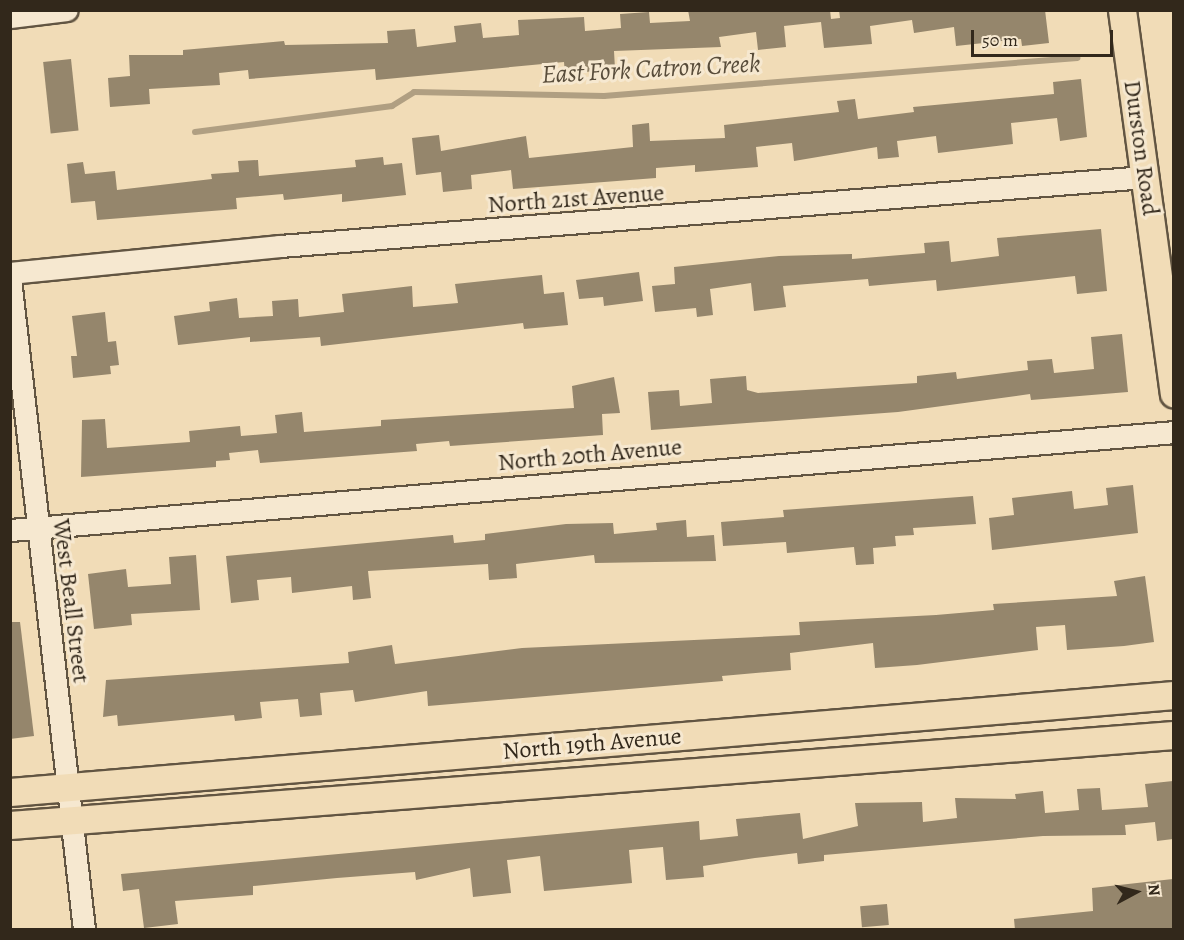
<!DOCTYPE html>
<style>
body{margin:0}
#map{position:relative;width:1184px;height:940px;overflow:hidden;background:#f1dcb7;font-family:Alegreya,serif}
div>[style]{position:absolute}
.stream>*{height:6px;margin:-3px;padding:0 3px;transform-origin:3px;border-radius:3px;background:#b09f82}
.building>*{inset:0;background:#95866c;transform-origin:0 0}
.roads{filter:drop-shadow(2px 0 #625542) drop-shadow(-2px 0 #625542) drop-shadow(0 2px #625542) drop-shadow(0 -2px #625542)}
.minor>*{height:21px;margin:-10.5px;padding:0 10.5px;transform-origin:10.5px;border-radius:10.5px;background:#f6e8d0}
.major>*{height:27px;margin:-13.5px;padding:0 13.5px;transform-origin:13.5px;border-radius:13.5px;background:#f1dcb7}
span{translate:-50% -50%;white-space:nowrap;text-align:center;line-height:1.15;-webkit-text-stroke:6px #f6e8d0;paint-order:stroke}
.street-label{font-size:24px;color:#32281b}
.water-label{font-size:26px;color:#584c3a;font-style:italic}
.frame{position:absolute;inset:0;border:12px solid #32281b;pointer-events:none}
.north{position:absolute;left:1106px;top:862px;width:60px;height:60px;-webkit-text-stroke:4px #f6e8d0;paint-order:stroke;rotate:83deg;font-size:16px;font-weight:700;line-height:24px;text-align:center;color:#32281b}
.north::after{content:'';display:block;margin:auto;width:21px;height:27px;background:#32281b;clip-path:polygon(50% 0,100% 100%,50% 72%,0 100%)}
.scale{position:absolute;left:971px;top:30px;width:142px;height:27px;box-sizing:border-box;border:3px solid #32281b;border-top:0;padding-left:8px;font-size:18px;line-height:21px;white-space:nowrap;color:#32281b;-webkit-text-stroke:4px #f6e8d0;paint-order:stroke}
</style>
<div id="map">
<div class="stream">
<div style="left:195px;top:132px;width:199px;rotate:-7.5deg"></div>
<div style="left:392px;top:106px;width:26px;rotate:-32deg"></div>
<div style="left:414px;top:92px;width:190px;rotate:1.2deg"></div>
<div style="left:604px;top:96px;width:475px;rotate:-4.6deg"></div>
</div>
<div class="building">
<div style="clip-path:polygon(688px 10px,830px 10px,831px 19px,840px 18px,839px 10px,1045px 10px,1049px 43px,1022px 46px,1021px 39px,956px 46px,954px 27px,914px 33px,912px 20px,870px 26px,872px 44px,824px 48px,821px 22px,784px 26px,786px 47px,758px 50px,756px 32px,719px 37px,721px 47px,614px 51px,615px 69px,565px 74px,564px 62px,376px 80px,375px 69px,249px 79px,248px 70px,219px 73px,220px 85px,149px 89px,150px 104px,110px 107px,108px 78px,130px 76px,129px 55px,183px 55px,183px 50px,284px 41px,285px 45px,388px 43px,387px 31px,415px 29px,417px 47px,456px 42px,454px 26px,481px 23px,483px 38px,519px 35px,518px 20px,584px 17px,585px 31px,621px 28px,620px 14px,649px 12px,650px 23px,690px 21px)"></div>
<div style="left:71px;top:59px;width:72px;height:28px;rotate:84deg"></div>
<div style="clip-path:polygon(1081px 79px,1087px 137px,1060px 141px,1057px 118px,1011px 123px,1013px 144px,938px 153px,936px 136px,897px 141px,899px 157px,878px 159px,877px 147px,794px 161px,792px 143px,756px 147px,758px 167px,695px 172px,695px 165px,656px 168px,656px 178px,513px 189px,511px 170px,471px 175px,472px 189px,443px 192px,441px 172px,416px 175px,412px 138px,439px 135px,441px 151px,526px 136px,529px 158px,633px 147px,632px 125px,649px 123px,650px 141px,725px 138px,724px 125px,839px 112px,837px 101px,855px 99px,858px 119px,914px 112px,913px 107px,1054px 94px,1053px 82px)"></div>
<div style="clip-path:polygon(383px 157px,384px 165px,402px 163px,406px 195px,342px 202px,342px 194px,284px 200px,283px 194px,236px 198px,237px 209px,97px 220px,95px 201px,71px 203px,67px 164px,83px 162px,85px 174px,115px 171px,117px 190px,212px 179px,211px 174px,239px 172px,238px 161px,258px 160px,259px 176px,356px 167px,355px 160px)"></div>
<div style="clip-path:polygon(1101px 229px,1107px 291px,1077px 294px,1075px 276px,937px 291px,936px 280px,869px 286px,868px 279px,783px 286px,786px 307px,754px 311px,751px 283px,710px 289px,713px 315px,697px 317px,696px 308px,655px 312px,652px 286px,675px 284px,674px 267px,779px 256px,852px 254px,852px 259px,925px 253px,924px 243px,949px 241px,951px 262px,999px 256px,997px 238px)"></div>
<div style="clip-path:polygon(639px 272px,643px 301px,604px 306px,603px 297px,579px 299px,576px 280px)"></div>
<div style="clip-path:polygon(542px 275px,544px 294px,564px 292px,568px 325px,524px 329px,523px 323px,321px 346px,320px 337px,250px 342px,250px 337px,178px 345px,174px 316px,210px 311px,209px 302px,237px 298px,239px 318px,273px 316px,272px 301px,298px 299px,299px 317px,344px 312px,342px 294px,412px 286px,413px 307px,458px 303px,455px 284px)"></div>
<div style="clip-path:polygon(105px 312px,108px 342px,116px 341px,119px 365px,110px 366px,111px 374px,73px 378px,71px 356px,77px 356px,72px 316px)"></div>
<div style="clip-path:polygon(1122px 334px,1128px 392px,1031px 400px,1030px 394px,898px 412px,651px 430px,648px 392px,679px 390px,680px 406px,712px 403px,710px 379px,746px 376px,747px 390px,758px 393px,917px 383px,917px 376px,956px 372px,957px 379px,1028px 370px,1027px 361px,1052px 359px,1054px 373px,1094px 369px,1091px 337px)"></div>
<div style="clip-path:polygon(614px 377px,620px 413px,602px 414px,603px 435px,450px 446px,449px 441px,416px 444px,417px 451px,260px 463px,258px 450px,229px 453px,230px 460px,216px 461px,216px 467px,81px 477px,82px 420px,105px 419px,107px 448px,190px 442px,189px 431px,240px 426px,241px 436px,277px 433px,275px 415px,302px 412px,304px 432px,381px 426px,381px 420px,574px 408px,572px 386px)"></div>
<div style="clip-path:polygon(1133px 485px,1138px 533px,992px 550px,989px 518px,1014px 515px,1012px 498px,1072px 491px,1074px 509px,1108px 505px,1106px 488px)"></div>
<div style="clip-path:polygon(973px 496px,976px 524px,913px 528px,914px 535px,895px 536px,896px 546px,873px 548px,874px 564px,856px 565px,854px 547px,787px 553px,786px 542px,723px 546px,721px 522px,784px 517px,783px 510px)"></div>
<div style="clip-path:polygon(686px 520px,687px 537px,714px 535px,716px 561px,595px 563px,594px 555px,516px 564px,517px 578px,489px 580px,488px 564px,368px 571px,371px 598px,353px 600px,352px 586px,292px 593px,291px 577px,257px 580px,259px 600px,231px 603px,226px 556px,453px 535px,454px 543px,485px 540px,485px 534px,566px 524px,613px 523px,614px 534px,657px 530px,656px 523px)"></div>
<div style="clip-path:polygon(196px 555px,200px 610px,131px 614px,132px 625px,94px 629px,88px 574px,126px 569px,128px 587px,171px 584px,169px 557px)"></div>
<div style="clip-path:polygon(1145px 576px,1154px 642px,1124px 646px,1067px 650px,1065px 625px,1036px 627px,1038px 650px,917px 665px,875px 668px,873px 643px,790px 653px,791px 670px,722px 676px,723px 681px,428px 706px,427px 691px,355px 702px,353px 690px,320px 693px,322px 715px,300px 717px,298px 699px,260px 702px,262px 718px,235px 721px,234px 715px,118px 726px,117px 715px,103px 717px,106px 680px,349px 663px,348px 652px,392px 645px,395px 664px,522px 648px,800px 635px,799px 622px,936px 615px,994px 610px,993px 604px,1117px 596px,1114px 581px)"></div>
<div style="clip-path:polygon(10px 622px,20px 622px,34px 736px,10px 739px)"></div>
<div style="clip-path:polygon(1173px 781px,1173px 839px,1157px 841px,1155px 822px,1125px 825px,1126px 835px,1043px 836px,824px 855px,824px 861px,798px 864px,797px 853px,755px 858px,703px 866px,704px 877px,666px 880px,663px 847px,629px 850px,632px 883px,544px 891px,540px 856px,507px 860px,511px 893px,473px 897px,470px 868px,416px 880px,415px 872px,337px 878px,253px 886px,253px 895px,175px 901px,178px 924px,144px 928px,139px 889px,123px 891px,121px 874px,699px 821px,700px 840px,738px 836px,736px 819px,800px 813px,803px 839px,858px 826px,855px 803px,922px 802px,923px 822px,957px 818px,955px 798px,1016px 799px,1015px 794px,1043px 791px,1045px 813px,1079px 810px,1077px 789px,1100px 788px,1102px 810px,1148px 807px,1145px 784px)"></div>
<div style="clip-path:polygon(1173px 879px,1173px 930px,1015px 930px,1014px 919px,1093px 911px,1092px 888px)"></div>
<div style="left:887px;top:904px;width:21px;height:27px;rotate:85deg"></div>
</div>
<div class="roads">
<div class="minor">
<div style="left:10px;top:17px;width:57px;rotate:-7deg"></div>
<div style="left:10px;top:273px;width:271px;rotate:-5.7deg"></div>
<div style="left:280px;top:246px;width:869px;rotate:-4.56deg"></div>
<div style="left:10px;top:279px;width:655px;rotate:83.51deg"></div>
<div style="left:10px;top:530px;width:1168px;rotate:-4.81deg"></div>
</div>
<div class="major">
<div style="left:1122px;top:10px;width:387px;rotate:82.3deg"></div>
<div style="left:10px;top:792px;width:1168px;rotate:-4.76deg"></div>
<div style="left:10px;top:825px;width:1167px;rotate:-4.42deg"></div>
</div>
</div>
<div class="street-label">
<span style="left:1141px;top:148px;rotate:82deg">Durston Road</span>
<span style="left:576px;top:199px;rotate:-4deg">North 21st Avenue</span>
<span style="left:590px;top:455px;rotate:-5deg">North 20th Avenue</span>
<span style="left:71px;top:601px;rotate:83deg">West Beall Street</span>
<span style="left:592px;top:744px;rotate:-5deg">North 19th Avenue</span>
</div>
<div class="water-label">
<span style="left:651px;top:69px;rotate:-3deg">East Fork Catron Creek</span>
</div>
<div class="frame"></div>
<div class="north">N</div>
<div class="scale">50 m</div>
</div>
